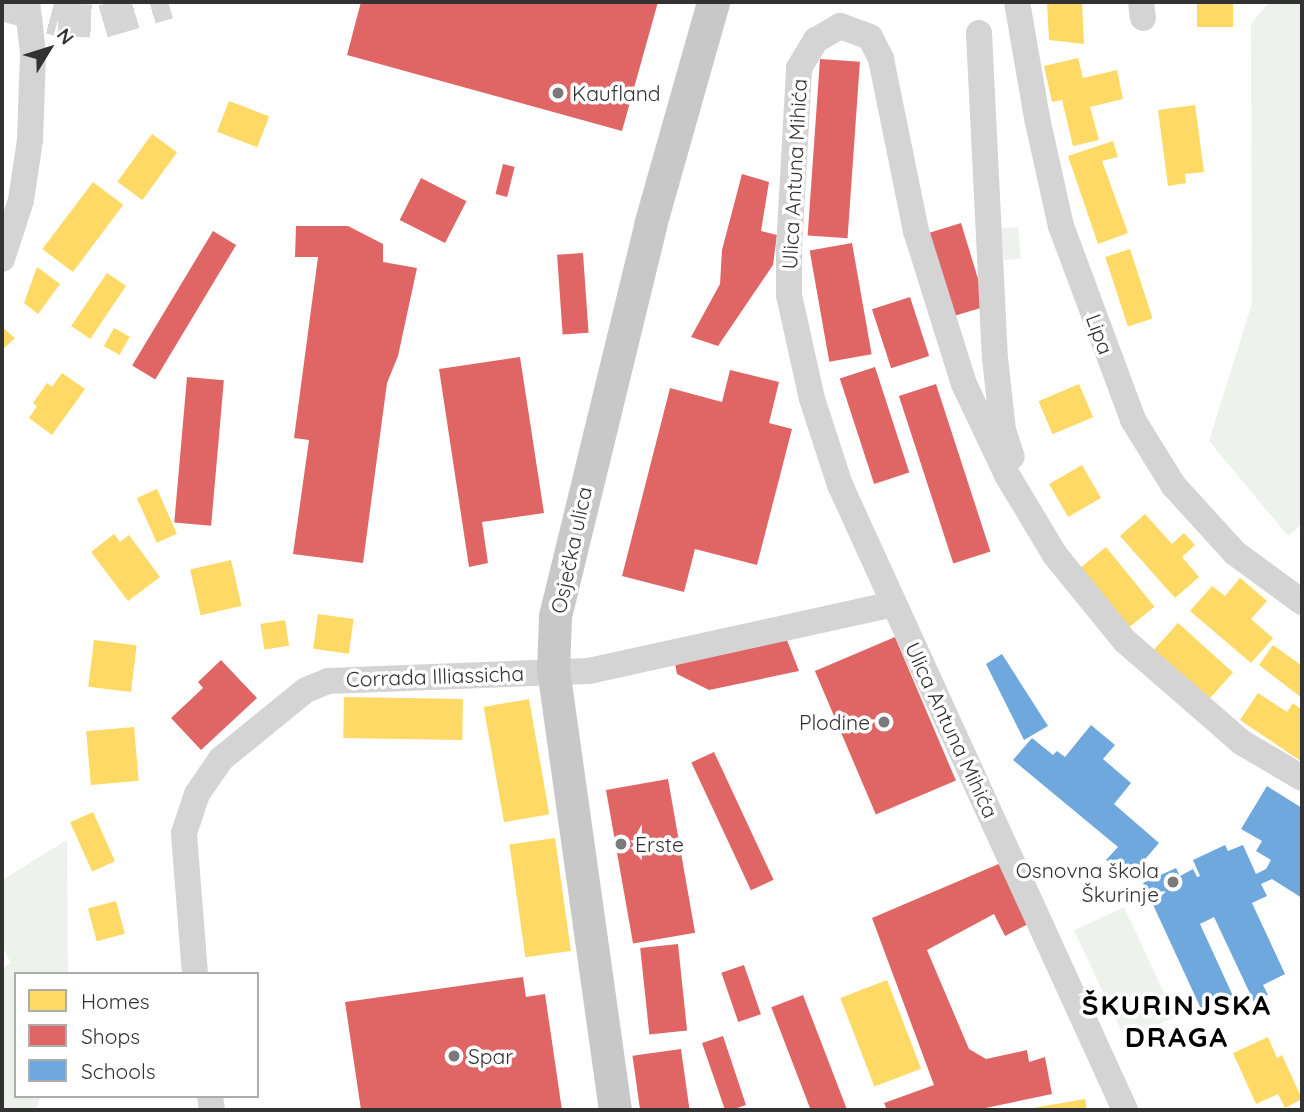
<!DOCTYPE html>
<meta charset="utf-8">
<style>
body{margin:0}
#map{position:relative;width:1304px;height:1112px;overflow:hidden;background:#fff;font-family:Quicksand,sans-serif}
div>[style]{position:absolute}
.green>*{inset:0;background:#eef2ec;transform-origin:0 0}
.homes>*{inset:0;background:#ffd966;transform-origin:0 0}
.shops>*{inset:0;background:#e06666;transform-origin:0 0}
.schools>*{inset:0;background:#6fa8dc}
.major-tunnel>*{height:33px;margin-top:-16.5px;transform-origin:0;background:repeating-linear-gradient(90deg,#d6d6d6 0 33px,transparent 0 50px)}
.minor>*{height:26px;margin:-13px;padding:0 13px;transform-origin:13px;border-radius:13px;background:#d4d4d4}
.major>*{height:33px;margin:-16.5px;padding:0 16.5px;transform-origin:16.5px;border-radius:16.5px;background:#c8c8c8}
.dots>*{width:19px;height:19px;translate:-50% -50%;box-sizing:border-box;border:4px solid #fff;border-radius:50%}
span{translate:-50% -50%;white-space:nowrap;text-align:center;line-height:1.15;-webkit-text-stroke:7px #fff;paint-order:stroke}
.poi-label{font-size:21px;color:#323232}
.left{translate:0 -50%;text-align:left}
.right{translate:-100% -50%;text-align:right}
.street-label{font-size:21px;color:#323232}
.district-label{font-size:28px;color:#000;font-weight:700;letter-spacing:2px}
.frame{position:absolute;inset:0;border:4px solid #323232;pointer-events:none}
.legend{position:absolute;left:14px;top:972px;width:245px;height:126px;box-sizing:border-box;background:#fff;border:2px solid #adadad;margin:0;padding:9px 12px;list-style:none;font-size:21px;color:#323232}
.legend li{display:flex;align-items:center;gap:14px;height:35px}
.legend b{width:35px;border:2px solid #adadad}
.north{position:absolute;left:14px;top:14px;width:70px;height:70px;-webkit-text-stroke:5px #fff;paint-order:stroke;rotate:52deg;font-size:19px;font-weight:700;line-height:28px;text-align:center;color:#323232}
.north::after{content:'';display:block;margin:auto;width:24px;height:32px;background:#323232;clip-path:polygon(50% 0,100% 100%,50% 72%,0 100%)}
</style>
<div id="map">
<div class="green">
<div style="clip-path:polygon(1269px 2px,1302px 2px,1302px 524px,1288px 536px,1209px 441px,1252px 303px,1251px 24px)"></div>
<div style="left:1018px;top:227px;width:32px;height:17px;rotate:85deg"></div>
<div style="clip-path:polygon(67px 840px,68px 974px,16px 974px,16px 1096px,41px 1096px,36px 1110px,2px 1110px,2px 969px,11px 963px,2px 946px,2px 880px)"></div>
<div style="left:1124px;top:907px;width:121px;height:55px;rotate:65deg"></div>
</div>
<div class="homes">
<div style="clip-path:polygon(1047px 2px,1082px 2px,1084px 44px,1049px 40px)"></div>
<div style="left:1197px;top:2px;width:36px;height:25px"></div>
<div style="clip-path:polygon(1078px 58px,1083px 78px,1117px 70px,1123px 99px,1090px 107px,1099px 140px,1073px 146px,1062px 100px,1052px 102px,1044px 66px)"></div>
<div style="left:229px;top:101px;width:43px;height:33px;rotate:21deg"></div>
<div style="clip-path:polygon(1195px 105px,1204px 172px,1185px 174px,1186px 183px,1168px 186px,1158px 110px)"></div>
<div style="left:152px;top:134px;width:31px;height:59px;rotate:36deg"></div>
<div style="clip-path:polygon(1113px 141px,1118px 157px,1102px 161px,1128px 233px,1098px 244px,1068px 156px)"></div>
<div style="left:93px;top:182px;width:38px;height:84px;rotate:37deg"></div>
<div style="left:1130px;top:249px;width:73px;height:26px;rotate:72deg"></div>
<div style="clip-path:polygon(37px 267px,60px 284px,38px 314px,24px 303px)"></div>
<div style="left:107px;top:273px;width:23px;height:64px;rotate:34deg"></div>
<div style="clip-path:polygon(2px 327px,15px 338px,2px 350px)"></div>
<div style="left:114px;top:328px;width:18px;height:21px;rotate:29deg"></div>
<div style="clip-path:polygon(62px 373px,85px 389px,52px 435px,29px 418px,37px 406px,33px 403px,47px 383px,52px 387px)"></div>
<div style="left:1079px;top:384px;width:36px;height:44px;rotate:67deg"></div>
<div style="left:1082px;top:465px;width:38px;height:38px;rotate:60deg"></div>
<div style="left:157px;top:489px;width:49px;height:22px;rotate:66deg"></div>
<div style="clip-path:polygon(1145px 514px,1172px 544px,1184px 533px,1195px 545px,1182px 557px,1199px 577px,1175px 598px,1120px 536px)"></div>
<div style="clip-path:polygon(114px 534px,120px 542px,129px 535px,160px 577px,128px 601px,91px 552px)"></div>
<div style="left:1106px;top:547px;width:77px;height:33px;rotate:51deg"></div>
<div style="left:231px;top:560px;width:47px;height:42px;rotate:77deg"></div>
<div style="clip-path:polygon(1240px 578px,1267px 601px,1251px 619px,1273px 638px,1251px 663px,1190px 611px,1212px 586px,1225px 596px)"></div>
<div style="left:318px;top:614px;width:36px;height:35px;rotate:8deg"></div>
<div style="left:285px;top:620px;width:26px;height:25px;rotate:81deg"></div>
<div style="left:1178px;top:623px;width:74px;height:42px;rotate:42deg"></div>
<div style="left:94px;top:640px;width:43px;height:47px;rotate:7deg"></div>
<div style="clip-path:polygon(1273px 645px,1302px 666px,1302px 698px,1259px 665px)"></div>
<div style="clip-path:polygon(1258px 693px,1287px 712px,1293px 703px,1302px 710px,1301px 761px,1240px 720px)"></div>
<div style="left:344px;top:697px;width:119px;height:41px;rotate:1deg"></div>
<div style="left:529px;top:699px;width:117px;height:46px;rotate:80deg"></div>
<div style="left:134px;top:727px;width:54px;height:48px;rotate:85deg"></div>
<div style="left:93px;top:812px;width:54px;height:25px;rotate:66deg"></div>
<div style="left:555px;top:838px;width:114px;height:46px;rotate:82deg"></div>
<div style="left:116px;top:901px;width:34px;height:29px;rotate:75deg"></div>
<div style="left:887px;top:980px;width:95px;height:50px;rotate:69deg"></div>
<div style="clip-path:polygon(1268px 1037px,1277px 1058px,1282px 1055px,1302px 1099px,1285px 1108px,1278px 1094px,1256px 1104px,1233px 1053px)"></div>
<div style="clip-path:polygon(1085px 1099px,1087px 1110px,1028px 1110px,1027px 1109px)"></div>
</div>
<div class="shops">
<div style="clip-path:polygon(361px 2px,658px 2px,622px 131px,347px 55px)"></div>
<div style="left:820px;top:59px;width:40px;height:177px;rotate:4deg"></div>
<div style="left:503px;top:164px;width:12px;height:31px;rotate:14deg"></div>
<div style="clip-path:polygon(742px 174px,769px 182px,761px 231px,777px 235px,773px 265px,718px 346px,691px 337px,720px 284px,722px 250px)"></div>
<div style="left:421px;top:178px;width:51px;height:47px;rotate:27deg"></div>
<div style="left:961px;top:223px;width:87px;height:33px;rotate:73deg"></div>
<div style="clip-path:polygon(296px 226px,348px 226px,383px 244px,383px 262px,417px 268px,398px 356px,387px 383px,363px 563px,293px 554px,309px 440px,294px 438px,318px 257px,295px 257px)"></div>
<div style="left:213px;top:231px;width:27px;height:157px;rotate:31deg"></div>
<div style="left:852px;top:243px;width:113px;height:43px;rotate:80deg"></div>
<div style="left:583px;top:253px;width:80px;height:26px;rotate:86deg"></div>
<div style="left:910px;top:297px;width:62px;height:40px;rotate:72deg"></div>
<div style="clip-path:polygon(520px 357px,544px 513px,482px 522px,488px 563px,469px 567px,439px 369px)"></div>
<div style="left:875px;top:367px;width:111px;height:37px;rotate:72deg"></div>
<div style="clip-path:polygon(730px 370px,779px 382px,769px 423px,792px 429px,757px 565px,695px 549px,684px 592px,622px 576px,670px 388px,722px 402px)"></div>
<div style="left:187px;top:377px;width:37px;height:146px;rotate:5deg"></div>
<div style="left:936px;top:384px;width:176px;height:39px;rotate:72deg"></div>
<div style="clip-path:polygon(785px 635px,799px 671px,709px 690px,677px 674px,675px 663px)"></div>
<div style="left:895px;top:637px;width:156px;height:87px;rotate:67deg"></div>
<div style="clip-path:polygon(221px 660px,257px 698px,201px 750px,171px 718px,203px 688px,198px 682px)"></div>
<div style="left:714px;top:752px;width:141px;height:25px;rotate:65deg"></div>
<div style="left:668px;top:779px;width:156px;height:63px;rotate:80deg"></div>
<div style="clip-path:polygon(1001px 863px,1030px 923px,1005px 936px,994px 914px,927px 950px,969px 1049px,986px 1059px,1027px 1050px,1029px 1062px,1045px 1057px,1052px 1094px,976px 1110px,887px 1110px,884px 1103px,934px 1085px,872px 918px)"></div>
<div style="left:678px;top:944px;width:87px;height:38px;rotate:84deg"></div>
<div style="left:744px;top:965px;width:52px;height:24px;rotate:71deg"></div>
<div style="clip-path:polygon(523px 977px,526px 997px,545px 994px,562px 1110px,361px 1110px,345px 1002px)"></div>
<div style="left:803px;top:995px;width:123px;height:34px;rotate:69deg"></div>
<div style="clip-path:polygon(723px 1036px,746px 1105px,731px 1110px,725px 1110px,702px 1043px)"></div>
<div style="left:681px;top:1049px;width:62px;height:49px;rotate:82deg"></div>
</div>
<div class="schools">
<div style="clip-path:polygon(1002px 654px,1048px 726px,1024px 740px,986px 664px)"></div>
<div style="clip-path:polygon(1091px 725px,1115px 745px,1103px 759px,1131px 783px,1114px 804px,1159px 843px,1128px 879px,1106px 860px,1118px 847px,1013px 760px,1032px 738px,1053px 755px,1057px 751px,1065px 757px)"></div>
<div style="clip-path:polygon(1267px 786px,1302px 808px,1302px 898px,1272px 879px,1261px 884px,1267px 896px,1252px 903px,1285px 974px,1263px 985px,1268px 995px,1254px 1002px,1214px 917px,1200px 924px,1233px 996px,1202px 1011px,1143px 883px,1176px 868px,1180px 876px,1193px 869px,1197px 877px,1200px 876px,1193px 860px,1225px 845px,1228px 851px,1243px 845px,1256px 874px,1266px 869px,1271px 860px,1256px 851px,1262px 841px,1241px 829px)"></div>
</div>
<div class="major-tunnel">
<div style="left:2px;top:4px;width:58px;rotate:15deg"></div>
<div style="left:58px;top:19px;width:45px;rotate:2.5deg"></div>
<div style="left:103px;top:21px;width:68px;rotate:-16.3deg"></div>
</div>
<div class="minor">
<div style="left:1017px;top:2px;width:118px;rotate:80.2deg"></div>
<div style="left:1037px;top:118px;width:111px;rotate:77.5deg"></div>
<div style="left:1061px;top:226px;width:207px;rotate:69.6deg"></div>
<div style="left:1133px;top:420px;width:78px;rotate:58.2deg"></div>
<div style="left:1174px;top:486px;width:91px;rotate:47.7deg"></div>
<div style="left:1235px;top:553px;width:83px;rotate:36.2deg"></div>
<div style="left:1141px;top:2px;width:16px;rotate:83deg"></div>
<div style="left:979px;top:33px;width:325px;rotate:87.2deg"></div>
<div style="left:995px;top:358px;width:72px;rotate:83.7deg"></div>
<div style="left:1003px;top:430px;width:28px;rotate:72deg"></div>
<div style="left:2px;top:259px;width:62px;rotate:-72.1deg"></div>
<div style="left:21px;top:200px;width:61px;rotate:-81.5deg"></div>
<div style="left:30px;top:140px;width:88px;rotate:-88deg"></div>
<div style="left:33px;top:52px;width:50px;rotate:-96.8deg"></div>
<div style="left:195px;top:974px;width:141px;rotate:-94.5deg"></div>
<div style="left:184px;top:833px;width:41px;rotate:-71.6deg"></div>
<div style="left:197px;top:794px;width:42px;rotate:-55.6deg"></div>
<div style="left:221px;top:759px;width:109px;rotate:-39.1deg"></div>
<div style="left:306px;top:690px;width:24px;rotate:-22deg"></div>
<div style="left:328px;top:681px;width:261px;rotate:-2.2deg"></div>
<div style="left:589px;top:671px;width:312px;rotate:-12.4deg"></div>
<div style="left:210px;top:1096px;width:14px;rotate:82deg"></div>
<div style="left:1125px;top:1110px;width:687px;rotate:-114.51deg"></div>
<div style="left:840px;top:485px;width:90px;rotate:-108deg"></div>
<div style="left:812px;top:399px;width:107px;rotate:-102.5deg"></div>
<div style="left:789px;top:295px;width:46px;rotate:-90deg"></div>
<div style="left:789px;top:249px;width:181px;rotate:-86.8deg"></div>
<div style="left:799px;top:68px;width:33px;rotate:-59deg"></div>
<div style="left:816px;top:40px;width:28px;rotate:-30deg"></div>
<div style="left:840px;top:26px;width:32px;rotate:20deg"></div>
<div style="left:870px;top:37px;width:25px;rotate:63deg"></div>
<div style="left:881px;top:59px;width:176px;rotate:78.5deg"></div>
<div style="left:916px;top:231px;width:160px;rotate:72.6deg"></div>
<div style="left:964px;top:384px;width:101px;rotate:64.7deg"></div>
<div style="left:1007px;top:475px;width:93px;rotate:59deg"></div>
<div style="left:1055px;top:555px;width:111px;rotate:50.9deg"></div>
<div style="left:1125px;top:641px;width:154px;rotate:41deg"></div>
<div style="left:1241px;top:742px;width:71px;rotate:30.5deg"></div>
</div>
<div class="major">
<div style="left:615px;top:1110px;width:443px;rotate:-98deg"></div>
<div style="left:553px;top:671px;width:55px;rotate:-87.9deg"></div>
<div style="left:555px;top:616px;width:402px;rotate:-76.3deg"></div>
<div style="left:650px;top:225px;width:232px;rotate:-74.2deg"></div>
</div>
<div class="dots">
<div style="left:558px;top:93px;background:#7a7a7a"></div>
<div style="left:884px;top:722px;background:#7a7a7a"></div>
<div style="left:621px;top:844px;background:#7a7a7a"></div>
<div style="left:1173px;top:882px;background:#7a7a7a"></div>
<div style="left:454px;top:1056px;background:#7a7a7a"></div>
</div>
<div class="poi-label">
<span class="left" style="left:572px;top:93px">Kaufland</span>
<span class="right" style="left:870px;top:722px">Plodine</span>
<span class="left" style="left:635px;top:844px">Erste</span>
<span class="right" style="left:1159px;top:882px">Osnovna škola<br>Škurinje</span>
<span class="left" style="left:468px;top:1056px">Spar</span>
</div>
<div class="street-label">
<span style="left:794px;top:174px;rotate:-87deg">Ulica Antuna Mihića</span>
<span style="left:1100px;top:334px;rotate:70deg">Lipa</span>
<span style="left:571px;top:550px;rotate:-78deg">Osječka ulica</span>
<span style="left:435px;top:676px;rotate:-2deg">Corrada Illiassicha</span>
<span style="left:952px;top:730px;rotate:65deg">Ulica Antuna Mihića</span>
</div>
<div class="district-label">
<span style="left:1177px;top:1021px">ŠKURINJSKA<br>DRAGA</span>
</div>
<div class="frame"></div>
<ul class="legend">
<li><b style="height:19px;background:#ffd966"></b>Homes</li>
<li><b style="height:19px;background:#e06666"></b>Shops</li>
<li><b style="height:19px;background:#6fa8dc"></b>Schools</li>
</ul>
<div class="north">N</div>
</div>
